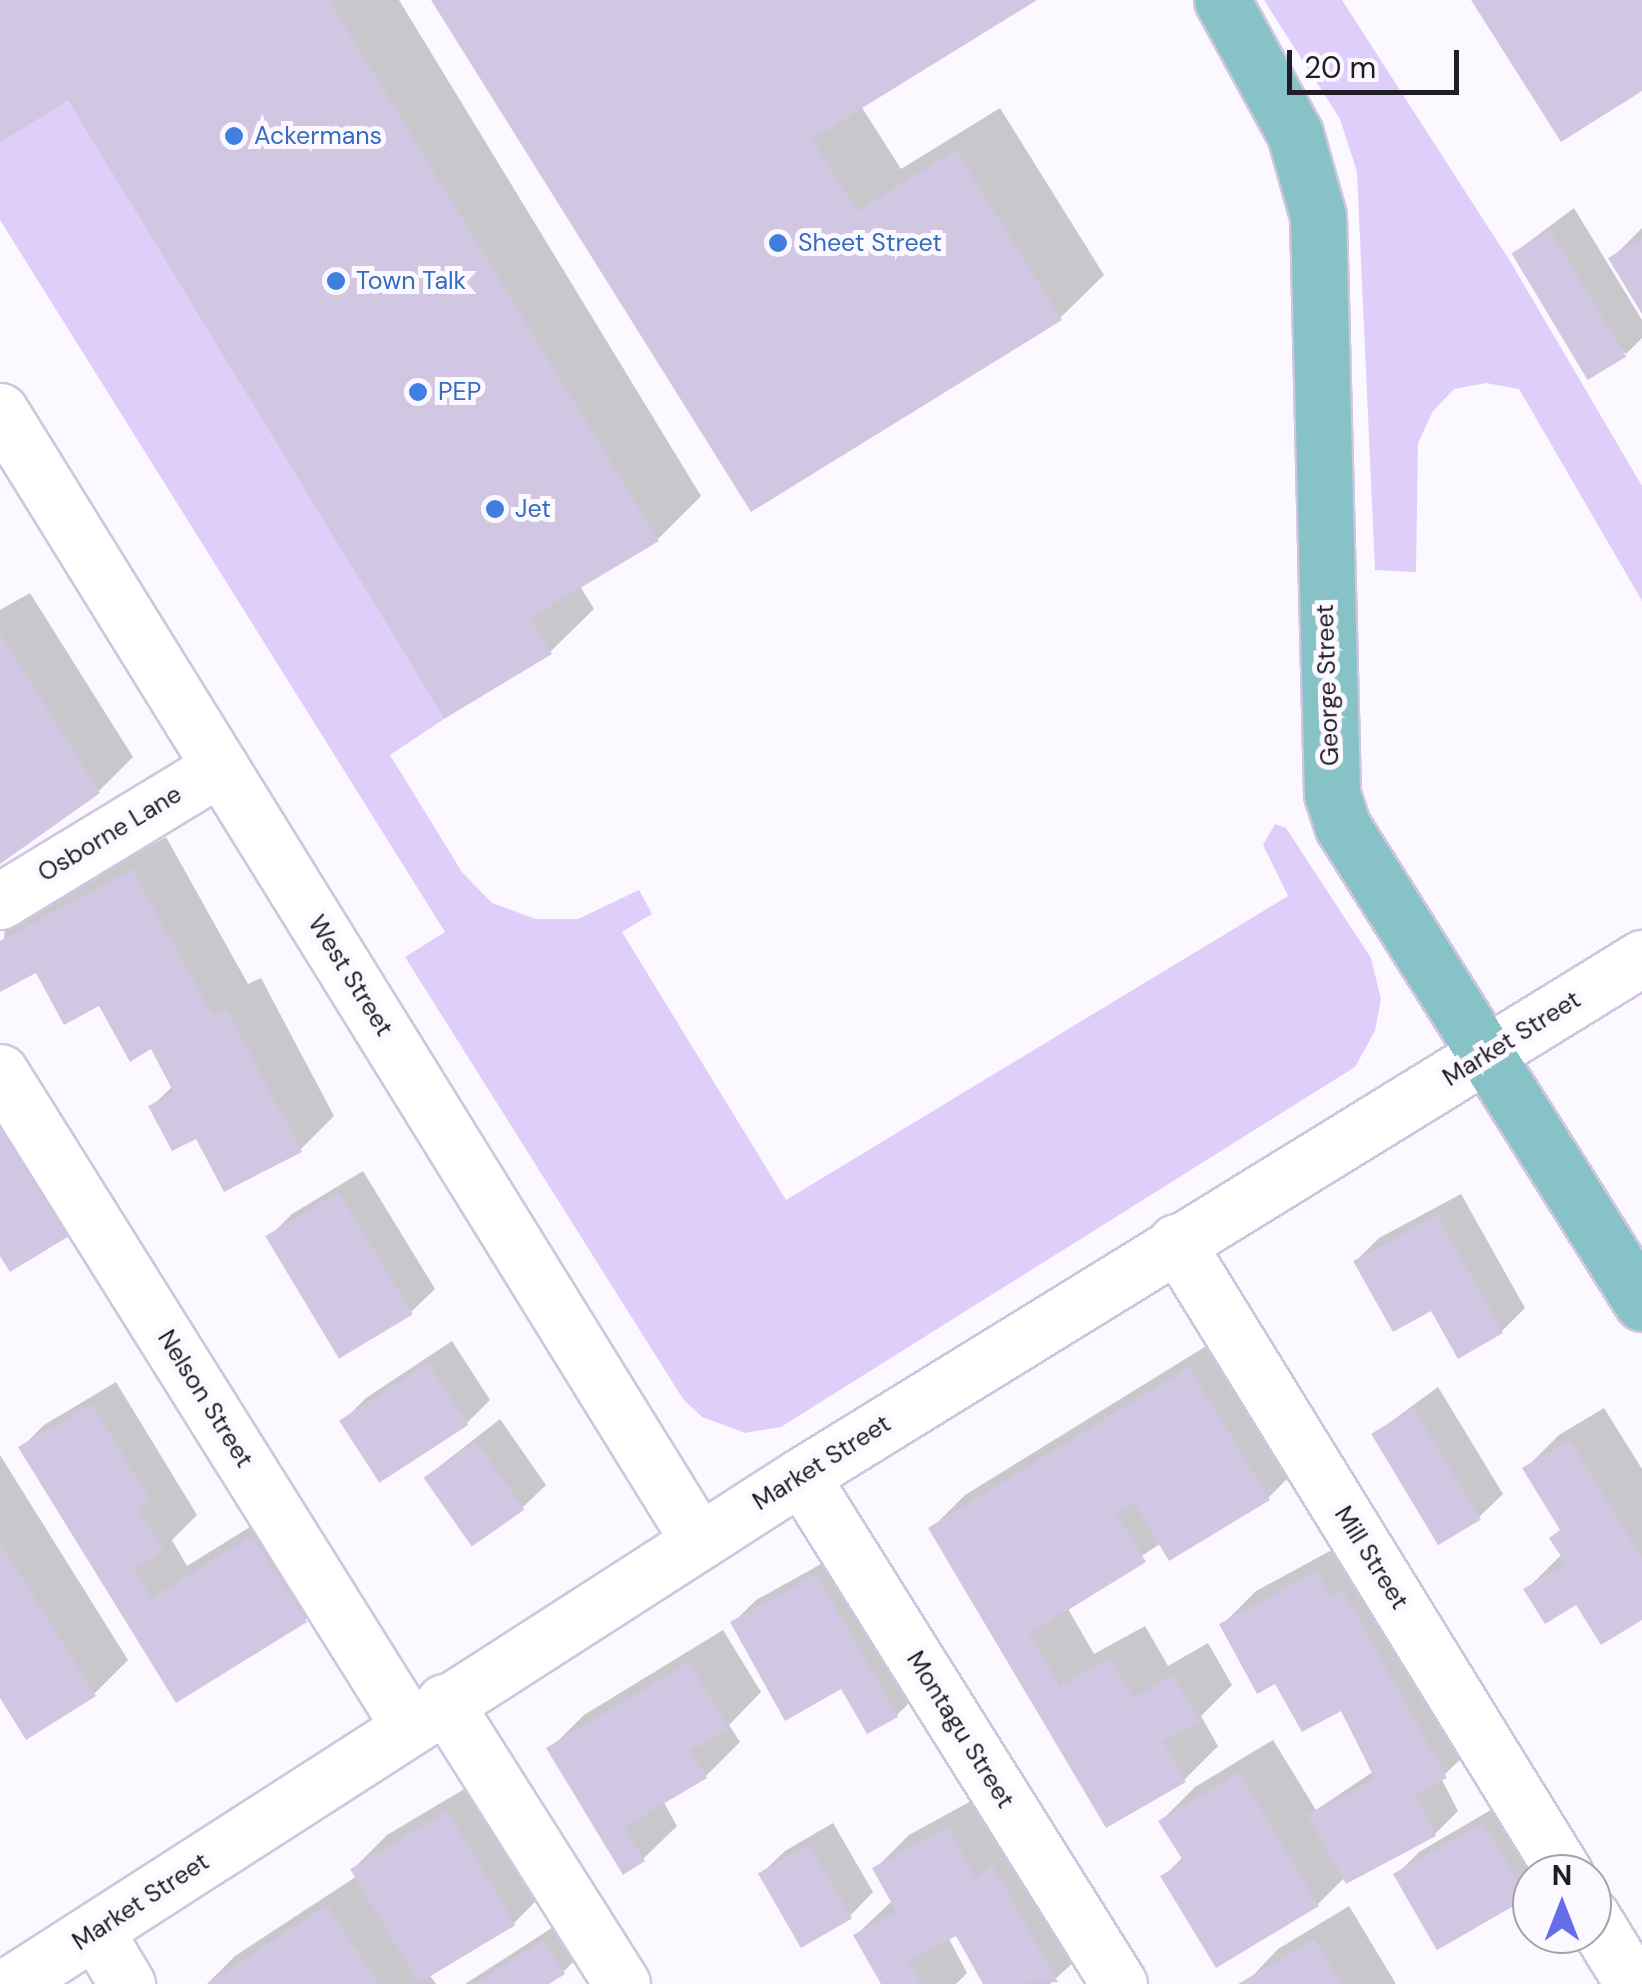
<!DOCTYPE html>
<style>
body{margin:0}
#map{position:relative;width:1642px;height:1984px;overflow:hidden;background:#fbf9ff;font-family:"DM Sans",sans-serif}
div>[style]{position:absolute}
.green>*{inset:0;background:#dfcefa}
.shadow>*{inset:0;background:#0003}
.building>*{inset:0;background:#d2c7e3;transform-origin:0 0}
.roads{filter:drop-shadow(2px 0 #d0c6e1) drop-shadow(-2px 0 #d0c6e1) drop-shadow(0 2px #d0c6e1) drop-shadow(0 -2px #d0c6e1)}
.minor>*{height:55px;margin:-27.5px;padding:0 27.5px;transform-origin:27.5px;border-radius:27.5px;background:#fff}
.major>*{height:55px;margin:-27.5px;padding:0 27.5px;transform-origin:27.5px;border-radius:27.5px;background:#87c2c7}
.dots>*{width:28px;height:28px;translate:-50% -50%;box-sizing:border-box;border:5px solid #fbf9ff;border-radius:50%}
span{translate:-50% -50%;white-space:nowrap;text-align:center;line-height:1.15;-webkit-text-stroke:10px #fbf9ff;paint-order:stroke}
.shop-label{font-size:25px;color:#366cbe}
.left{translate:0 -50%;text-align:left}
.street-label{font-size:25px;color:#211d27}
.north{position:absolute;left:1512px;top:1854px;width:100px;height:100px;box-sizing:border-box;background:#fbf9ff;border:2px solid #a4a1a9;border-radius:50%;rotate:0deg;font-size:28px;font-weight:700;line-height:40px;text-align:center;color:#211d27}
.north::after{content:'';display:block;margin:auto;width:35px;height:45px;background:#666ee7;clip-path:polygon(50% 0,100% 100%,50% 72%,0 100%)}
.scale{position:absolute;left:1287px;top:50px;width:172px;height:45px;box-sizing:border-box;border:5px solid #211d27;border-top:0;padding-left:12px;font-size:30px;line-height:35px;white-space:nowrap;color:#211d27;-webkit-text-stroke:8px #fbf9ff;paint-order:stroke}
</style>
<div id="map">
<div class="green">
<div style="clip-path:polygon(1264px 0,1342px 0,1510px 261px,1642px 486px,1642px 601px,1519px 389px,1486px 383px,1454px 389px,1433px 411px,1418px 443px,1416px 572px,1375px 570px,1357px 172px,1340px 119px)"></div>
<div style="clip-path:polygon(68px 101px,444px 719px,390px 755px,462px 872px,492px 903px,536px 919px,578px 919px,639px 890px,652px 914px,622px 932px,786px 1200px,1288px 896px,1263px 845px,1275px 824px,1286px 828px,1371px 958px,1381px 999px,1375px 1031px,1355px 1067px,781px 1427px,745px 1433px,702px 1417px,683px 1399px,405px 957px,445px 932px,0 220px,0 143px)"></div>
</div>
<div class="shadow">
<div style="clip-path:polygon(0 0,399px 0,701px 496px,658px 539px,580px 586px,594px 609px,550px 652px,69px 98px,0 140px)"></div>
<div style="clip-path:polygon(434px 0,1032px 0,861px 106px,901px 169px,1000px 108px,1104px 275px,1060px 318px)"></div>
<div style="clip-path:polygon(1574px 208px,1642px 320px,1642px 338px,1626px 354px,1514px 253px)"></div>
<div style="clip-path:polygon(1642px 228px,1642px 309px,1611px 259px)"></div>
<div style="clip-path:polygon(30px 593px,133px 757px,99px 791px,0 861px,0 610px)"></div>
<div style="clip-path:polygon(166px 837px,248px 984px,261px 978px,334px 1116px,300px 1150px,197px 1136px,151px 1107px,173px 1086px,152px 1046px,100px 1002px,37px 970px,0 989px,5px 925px)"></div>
<div style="clip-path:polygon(363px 1171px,435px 1289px,411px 1312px,269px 1237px,292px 1214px)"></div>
<div style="clip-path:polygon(1461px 1194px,1525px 1308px,1502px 1331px,1432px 1308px,1356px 1261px,1379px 1238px)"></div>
<div style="clip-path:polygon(1224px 1335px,1302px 1464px,1268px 1498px,1161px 1543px,1067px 1607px,1094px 1654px,1145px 1626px,1168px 1666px,1208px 1643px,1232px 1685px,1201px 1716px,1218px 1746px,1184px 1780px,1107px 1825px,931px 1529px,965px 1495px)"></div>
<div style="clip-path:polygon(452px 1341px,490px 1400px,467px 1423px,343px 1421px,366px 1398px)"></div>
<div style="clip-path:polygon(116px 1382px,197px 1515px,172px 1540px,187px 1566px,287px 1504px,339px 1586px,305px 1620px,177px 1700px,21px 1448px,44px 1425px)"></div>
<div style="clip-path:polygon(1438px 1387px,1503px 1494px,1479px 1517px,1374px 1434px)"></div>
<div style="clip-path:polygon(1604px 1408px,1642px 1469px,1642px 1617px,1526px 1590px,1562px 1554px,1562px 1528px,1525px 1469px,1559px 1435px)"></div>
<div style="clip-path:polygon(500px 1419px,546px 1485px,522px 1508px,427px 1476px)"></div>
<div style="clip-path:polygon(0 1455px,128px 1660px,94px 1694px,0 1693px)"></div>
<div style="clip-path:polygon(1352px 1539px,1468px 1752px,1441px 1778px,1458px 1811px,1435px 1834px,1345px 1877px,1318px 1904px,1164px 1876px,1183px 1857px,1161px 1821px,1195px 1787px,1273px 1740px,1316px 1810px,1374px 1771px,1342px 1708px,1276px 1681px,1222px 1625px,1256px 1591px)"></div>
<div style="clip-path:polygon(841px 1553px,920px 1692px,897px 1715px,733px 1623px,756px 1600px)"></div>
<div style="clip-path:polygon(723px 1630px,761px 1692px,729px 1725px,740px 1742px,706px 1776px,663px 1801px,677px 1826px,643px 1859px,550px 1749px,584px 1715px)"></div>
<div style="clip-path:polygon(481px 1779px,548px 1889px,514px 1923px,429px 1974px,436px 1984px,207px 1984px,235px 1956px,357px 1876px,353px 1869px,387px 1835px)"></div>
<div style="clip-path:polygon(982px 1795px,1091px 1946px,1050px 1984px,985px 1984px,957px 1932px,948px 1937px,967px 1973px,956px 1984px,883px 1984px,856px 1935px,893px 1900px,875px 1869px,909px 1835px)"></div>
<div style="clip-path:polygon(1506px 1801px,1547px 1874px,1532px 1874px,1526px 1896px,1439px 1947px,1396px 1875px,1419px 1852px)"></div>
<div style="clip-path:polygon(833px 1823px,873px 1892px,850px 1916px,761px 1874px,785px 1851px)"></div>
<div style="clip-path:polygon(1349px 1906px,1396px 1984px,1245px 1984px,1278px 1949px)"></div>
<div style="clip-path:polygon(567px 1918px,586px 1949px,563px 1972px,544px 1984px,465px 1984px)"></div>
</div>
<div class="building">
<div style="clip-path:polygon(0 0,329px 0,659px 541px,530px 618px,552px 654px,444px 719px,68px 101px,0 143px)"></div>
<div style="clip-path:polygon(431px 0,1037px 0,812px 139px,857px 211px,956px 150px,1062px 320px,751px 512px)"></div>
<div style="clip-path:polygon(1471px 0,1642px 0,1642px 91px,1561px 142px)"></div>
<div style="left:1550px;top:230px;width:148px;height:45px;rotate:59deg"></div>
<div style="clip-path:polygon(1642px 238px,1642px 314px,1608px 258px)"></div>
<div style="clip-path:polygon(0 633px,100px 793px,0 864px)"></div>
<div style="clip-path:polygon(132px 869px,213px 1016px,227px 1010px,302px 1152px,224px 1192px,196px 1139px,172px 1151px,148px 1106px,174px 1093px,151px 1049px,130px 1062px,99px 1006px,64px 1025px,36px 973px,0 992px,0 941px)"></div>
<div style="clip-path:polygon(6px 1124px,74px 1233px,10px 1272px,0 1256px,0 1127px)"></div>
<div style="left:339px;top:1192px;width:143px;height:86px;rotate:59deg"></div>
<div style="clip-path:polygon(1437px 1215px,1503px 1333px,1458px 1359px,1431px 1311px,1393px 1332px,1353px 1261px)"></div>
<div style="left:428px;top:1363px;width:74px;height:106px;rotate:57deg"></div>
<div style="clip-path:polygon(1189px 1367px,1270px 1500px,1169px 1561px,1134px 1503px,1116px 1514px,1146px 1562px,1029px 1634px,1060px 1686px,1110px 1658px,1133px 1698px,1173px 1675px,1200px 1721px,1163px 1741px,1186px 1782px,1106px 1828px,928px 1528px)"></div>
<div style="clip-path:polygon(92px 1404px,150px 1500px,137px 1507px,164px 1551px,135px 1569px,152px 1598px,252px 1536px,307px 1622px,176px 1703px,18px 1447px)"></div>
<div style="left:1414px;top:1408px;width:130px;height:50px;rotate:59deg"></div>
<div style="clip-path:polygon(1570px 1440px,1642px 1558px,1642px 1620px,1601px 1645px,1576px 1605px,1545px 1624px,1523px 1589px,1566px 1564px,1549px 1538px,1560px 1530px,1522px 1468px)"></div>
<div style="left:476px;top:1441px;width:84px;height:64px;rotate:55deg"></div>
<div style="clip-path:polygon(0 1543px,96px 1696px,26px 1740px,0 1698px)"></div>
<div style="clip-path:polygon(1318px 1571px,1331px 1597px,1343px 1590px,1447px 1778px,1415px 1795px,1436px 1836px,1346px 1884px,1307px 1815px,1375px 1779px,1341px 1711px,1302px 1732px,1275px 1684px,1257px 1694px,1219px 1624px)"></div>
<div style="clip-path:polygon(817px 1574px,898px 1717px,867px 1734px,841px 1689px,785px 1721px,730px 1622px)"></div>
<div style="clip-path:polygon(689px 1662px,729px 1728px,690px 1751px,707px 1778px,624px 1827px,645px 1861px,623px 1875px,546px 1748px)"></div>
<div style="clip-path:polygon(1239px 1772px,1319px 1906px,1216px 1968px,1160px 1876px,1184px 1862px,1158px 1821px)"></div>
<div style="left:447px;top:1811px;width:133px;height:113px;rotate:59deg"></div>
<div style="left:1483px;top:1822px;width:88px;height:104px;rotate:60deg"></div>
<div style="clip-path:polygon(948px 1827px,975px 1877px,993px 1866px,1058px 1982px,983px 1984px,956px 1936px,909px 1961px,921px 1984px,881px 1984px,853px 1935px,896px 1911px,872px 1868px)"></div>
<div style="left:809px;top:1844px;width:86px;height:59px;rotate:60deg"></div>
<div style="clip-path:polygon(327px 1905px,379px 1984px,207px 1984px)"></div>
<div style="clip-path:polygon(1314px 1939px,1342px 1984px,1238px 1984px)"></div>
<div style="clip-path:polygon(543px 1940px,565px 1974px,549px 1984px,474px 1984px)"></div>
</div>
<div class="roads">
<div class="minor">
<div style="left:0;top:411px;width:1329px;rotate:58.26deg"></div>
<div style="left:0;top:901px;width:258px;rotate:-31.3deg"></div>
<div style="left:0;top:1072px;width:771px;rotate:57.98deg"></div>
<div style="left:1176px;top:1242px;width:742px;rotate:58.39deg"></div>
<div style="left:801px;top:1476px;width:599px;rotate:57.95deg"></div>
<div style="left:444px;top:1702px;width:333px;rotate:57.7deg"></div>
<div style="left:1592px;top:1917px;width:79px;rotate:58.5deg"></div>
<div style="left:96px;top:1932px;width:61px;rotate:59.2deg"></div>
<div style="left:11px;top:1984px;width:939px;rotate:-32.74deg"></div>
<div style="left:801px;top:1476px;width:988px;rotate:-31.63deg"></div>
</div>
<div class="major">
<div style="left:1222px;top:0;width:153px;rotate:61.4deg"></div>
<div style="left:1295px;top:134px;width:85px;rotate:74.3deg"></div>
<div style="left:1318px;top:216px;width:578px;rotate:88.61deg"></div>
<div style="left:1332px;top:794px;width:35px;rotate:72deg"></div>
<div style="left:1343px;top:827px;width:562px;rotate:57.86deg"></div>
</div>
</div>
<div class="dots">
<div style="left:234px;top:136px;background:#3f7fe0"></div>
<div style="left:778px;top:243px;background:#3f7fe0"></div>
<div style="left:336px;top:281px;background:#3f7fe0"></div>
<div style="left:418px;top:392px;background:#3f7fe0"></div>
<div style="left:495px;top:509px;background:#3f7fe0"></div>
</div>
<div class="shop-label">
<span class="left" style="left:254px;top:136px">Ackermans</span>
<span class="left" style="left:798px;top:243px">Sheet Street</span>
<span class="left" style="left:356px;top:281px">Town Talk</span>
<span class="left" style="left:438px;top:392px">PEP</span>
<span class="left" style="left:515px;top:509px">Jet</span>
</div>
<div class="street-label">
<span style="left:1328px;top:685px;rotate:-92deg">George Street</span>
<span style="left:110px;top:834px;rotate:-31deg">Osborne Lane</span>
<span style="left:350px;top:976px;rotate:58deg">West Street</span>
<span style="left:1512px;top:1039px;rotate:-32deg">Market Street</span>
<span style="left:205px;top:1399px;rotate:58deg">Nelson Street</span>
<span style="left:822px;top:1463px;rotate:-32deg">Market Street</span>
<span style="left:1371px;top:1558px;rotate:58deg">Mill Street</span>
<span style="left:960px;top:1730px;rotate:58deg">Montagu Street</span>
<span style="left:141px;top:1902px;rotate:-33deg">Market Street</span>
</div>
<div class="north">N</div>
<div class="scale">20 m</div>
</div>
